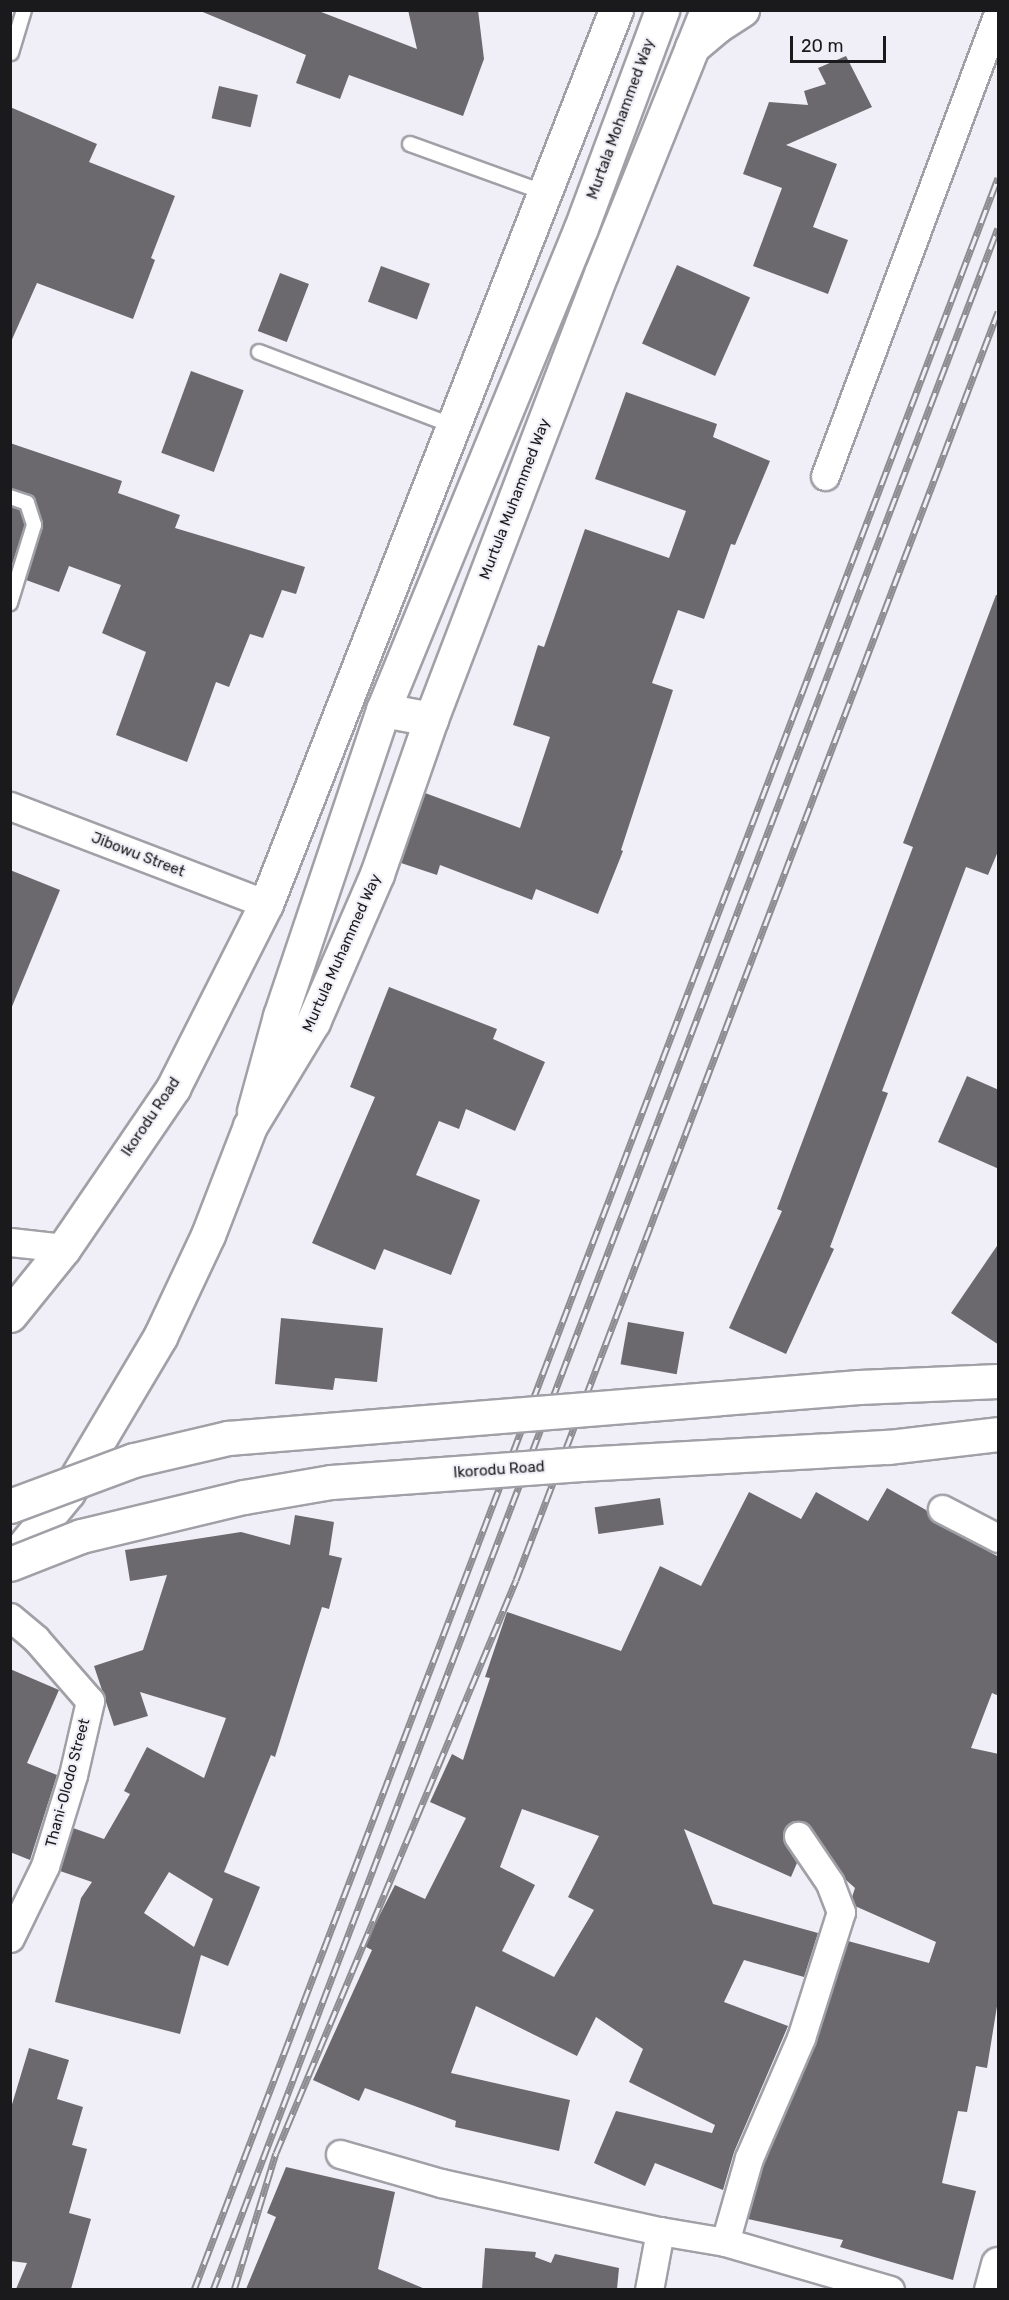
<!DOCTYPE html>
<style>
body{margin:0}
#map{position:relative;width:1009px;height:2300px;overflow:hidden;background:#f0eff7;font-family:Rubik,sans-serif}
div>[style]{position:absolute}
.building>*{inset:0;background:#6c696e;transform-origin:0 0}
.roads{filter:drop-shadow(2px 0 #a0a0a7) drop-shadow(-2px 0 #a0a0a7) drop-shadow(0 2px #a0a0a7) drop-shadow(0 -2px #a0a0a7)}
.lane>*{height:14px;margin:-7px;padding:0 7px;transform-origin:7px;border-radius:7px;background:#fff}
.street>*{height:27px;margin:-13.5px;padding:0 13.5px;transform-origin:13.5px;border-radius:13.5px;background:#fff}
.secondary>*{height:33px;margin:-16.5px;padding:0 16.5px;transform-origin:16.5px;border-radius:16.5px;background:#fff}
.primary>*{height:33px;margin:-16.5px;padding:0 16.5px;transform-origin:16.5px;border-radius:16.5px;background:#fff}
.highway>*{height:33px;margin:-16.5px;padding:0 16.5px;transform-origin:16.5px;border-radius:16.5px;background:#fff}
.rail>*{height:7px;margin-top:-3.5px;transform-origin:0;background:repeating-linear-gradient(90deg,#f0eff7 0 14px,#8d8c91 0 28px);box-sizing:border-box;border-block:2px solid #8d8c91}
.bridges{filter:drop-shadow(2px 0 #a0a0a7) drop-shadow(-2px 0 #a0a0a7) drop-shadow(0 2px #a0a0a7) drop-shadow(0 -2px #a0a0a7)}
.highway-bridge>*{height:33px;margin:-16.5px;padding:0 16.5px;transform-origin:16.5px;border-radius:16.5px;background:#fff}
span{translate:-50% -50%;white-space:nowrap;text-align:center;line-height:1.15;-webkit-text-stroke:4.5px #f0eff7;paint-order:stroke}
.street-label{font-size:15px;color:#1a1a1c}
.frame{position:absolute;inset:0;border:12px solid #1a1a1c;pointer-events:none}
.scale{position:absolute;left:790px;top:36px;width:96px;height:27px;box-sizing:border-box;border:3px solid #1a1a1c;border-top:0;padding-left:8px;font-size:18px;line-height:21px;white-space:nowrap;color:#1a1a1c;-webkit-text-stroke:4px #f0eff7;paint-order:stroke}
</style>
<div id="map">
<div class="building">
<div style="clip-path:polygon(198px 10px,316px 10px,417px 49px,408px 10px,478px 10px,484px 59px,463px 116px,349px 75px,340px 99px,296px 83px,306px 55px)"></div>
<div style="clip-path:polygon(846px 56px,872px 107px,786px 145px,837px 164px,813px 227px,848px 240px,828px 294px,753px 266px,782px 188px,743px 174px,769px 102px,808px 105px,804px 91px,826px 84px,818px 68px)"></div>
<div style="left:219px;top:86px;width:40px;height:33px;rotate:13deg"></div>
<div style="clip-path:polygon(10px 107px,97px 144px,89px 162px,175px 196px,151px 258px,155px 260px,133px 319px,37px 283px,10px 344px)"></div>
<div style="left:677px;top:265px;width:80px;height:86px;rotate:24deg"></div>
<div style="left:381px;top:266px;width:52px;height:38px;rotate:20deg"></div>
<div style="left:280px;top:273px;width:31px;height:62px;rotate:21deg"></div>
<div style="left:191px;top:371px;width:56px;height:87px;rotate:20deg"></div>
<div style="clip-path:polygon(626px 392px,717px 424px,713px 437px,770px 461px,735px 545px,731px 544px,704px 619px,678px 610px,652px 683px,673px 690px,621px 850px,623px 851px,598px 914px,536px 889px,532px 900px,440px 865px,437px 875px,401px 863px,425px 793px,520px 828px,550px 737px,513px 725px,538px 645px,544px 647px,585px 529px,669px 558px,686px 511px,595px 479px)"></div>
<div style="clip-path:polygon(10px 443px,122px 481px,118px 493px,180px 515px,175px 528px,305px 567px,296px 594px,282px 590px,263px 638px,250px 634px,229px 687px,216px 682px,187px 762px,116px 735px,146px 652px,102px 633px,121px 585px,69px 566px,59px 592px,26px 580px,43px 523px,34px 497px,10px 488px)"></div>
<div style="clip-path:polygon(10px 507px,20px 510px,25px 525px,10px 571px)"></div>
<div style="clip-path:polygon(996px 595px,999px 595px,999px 849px,988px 875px,966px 867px,882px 1091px,888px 1093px,830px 1247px,834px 1249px,786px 1354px,729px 1328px,782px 1211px,777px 1209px,913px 847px,903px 843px)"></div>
<div style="clip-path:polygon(10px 870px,60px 890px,11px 1009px,10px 1009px)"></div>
<div style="clip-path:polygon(389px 987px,497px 1029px,493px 1039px,545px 1062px,515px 1131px,466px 1109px,459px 1129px,439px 1121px,416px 1175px,480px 1200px,451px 1275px,384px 1249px,375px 1270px,312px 1243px,375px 1097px,350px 1087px)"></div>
<div style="clip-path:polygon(967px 1076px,999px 1090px,999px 1169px,938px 1142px)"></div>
<div style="clip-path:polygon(999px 1243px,999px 1345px,951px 1313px)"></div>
<div style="clip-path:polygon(281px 1318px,383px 1328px,377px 1382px,335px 1378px,333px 1390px,275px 1384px)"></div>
<div style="left:628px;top:1322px;width:57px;height:43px;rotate:10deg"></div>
<div style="clip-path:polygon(evenodd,887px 1488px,926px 1510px,935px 1523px,999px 1557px,999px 1696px,992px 1693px,971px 1748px,999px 1754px,999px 1994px,987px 2068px,976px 2066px,967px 2112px,958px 2111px,942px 2183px,976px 2191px,953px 2280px,840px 2247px,843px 2240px,748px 2219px,764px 2163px,816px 2043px,848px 1941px,929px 1963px,936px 1942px,855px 1906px,852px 1897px,855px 1888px,846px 1880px,811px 1827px,804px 1822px,790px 1823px,784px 1830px,785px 1844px,797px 1863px,791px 1877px,684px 1829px,713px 1904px,818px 1933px,804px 1977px,744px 1960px,724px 2002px,788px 2026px,734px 2152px,723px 2190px,655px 2163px,645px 2186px,594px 2163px,616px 2111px,712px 2133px,715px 2125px,629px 2082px,643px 2049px,596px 2017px,577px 2056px,476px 2006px,451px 2073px,570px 2100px,559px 2151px,455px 2127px,456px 2121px,365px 2088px,359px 2101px,313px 2080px,372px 1950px,364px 1946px,395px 1885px,425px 1899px,466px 1818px,430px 1802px,452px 1754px,463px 1760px,490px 1678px,485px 1677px,507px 1612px,621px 1651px,660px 1566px,701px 1586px,749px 1492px,801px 1519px,816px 1492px,868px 1521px,887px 1488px,522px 1809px,599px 1836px,568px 1897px,594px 1910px,554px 1977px,502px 1951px,535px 1885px,500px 1867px,522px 1809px)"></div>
<div style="left:660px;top:1498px;width:27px;height:66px;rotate:82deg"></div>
<div style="clip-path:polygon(evenodd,295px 1515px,334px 1522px,329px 1555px,342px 1558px,329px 1609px,322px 1607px,275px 1757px,271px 1755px,224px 1872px,260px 1887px,228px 1966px,201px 1955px,180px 2034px,55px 2002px,81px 1898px,92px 1882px,60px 1871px,73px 1828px,104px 1839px,130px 1794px,124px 1791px,147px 1747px,204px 1778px,226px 1718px,140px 1692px,148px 1716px,114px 1726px,94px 1666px,143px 1650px,167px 1575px,130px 1581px,125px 1550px,241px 1532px,290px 1545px,295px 1515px,169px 1872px,213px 1899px,194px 1947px,144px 1913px,169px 1872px)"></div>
<div style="clip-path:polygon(10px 1669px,59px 1690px,27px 1763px,57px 1775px,30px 1860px,10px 1852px)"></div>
<div style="clip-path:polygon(29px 2048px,69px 2060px,57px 2099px,83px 2107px,72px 2145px,87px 2149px,69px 2213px,91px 2219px,71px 2289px,16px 2289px,27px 2263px,10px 2261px,10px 2111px)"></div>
<div style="clip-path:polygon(286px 2167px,395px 2192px,378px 2269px,425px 2289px,246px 2289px,276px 2217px,267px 2213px)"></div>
<div style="clip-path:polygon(485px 2248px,536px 2252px,535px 2257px,551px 2263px,555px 2254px,619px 2268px,617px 2289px,482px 2289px)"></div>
</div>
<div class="roads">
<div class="lane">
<div style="left:11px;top:53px;width:45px;rotate:-73.2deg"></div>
<div style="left:410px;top:144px;width:144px;rotate:19.9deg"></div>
<div style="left:259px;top:352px;width:209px;rotate:20.8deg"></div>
<div style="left:10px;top:497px;width:18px;rotate:19deg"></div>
<div style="left:27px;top:503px;width:23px;rotate:72deg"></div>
<div style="left:34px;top:525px;width:82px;rotate:107.1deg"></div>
</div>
<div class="street">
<div style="left:825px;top:476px;width:493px;rotate:-69.5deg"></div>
<div style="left:10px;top:806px;width:274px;rotate:20.9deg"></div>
<div style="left:10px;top:1242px;width:54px;rotate:6.3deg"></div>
<div style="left:942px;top:1509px;width:63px;rotate:27.4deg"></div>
<div style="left:10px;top:1617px;width:34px;rotate:40deg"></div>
<div style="left:36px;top:1639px;width:82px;rotate:48.9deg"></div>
<div style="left:90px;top:1701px;width:76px;rotate:102.9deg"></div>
<div style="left:73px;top:1775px;width:95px;rotate:107.1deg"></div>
<div style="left:45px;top:1866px;width:80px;rotate:115.9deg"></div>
<div style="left:340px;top:2154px;width:105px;rotate:16deg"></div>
<div style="left:441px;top:2183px;width:224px;rotate:12.4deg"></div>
<div style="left:660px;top:2231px;width:66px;rotate:9.6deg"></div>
<div style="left:725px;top:2242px;width:172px;rotate:16.2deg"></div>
<div style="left:725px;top:2242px;width:87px;rotate:-74.1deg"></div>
<div style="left:749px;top:2158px;width:131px;rotate:-66.6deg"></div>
<div style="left:801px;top:2038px;width:132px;rotate:-72.4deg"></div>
<div style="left:841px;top:1912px;width:31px;rotate:-111deg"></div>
<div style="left:830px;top:1883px;width:57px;rotate:-124.2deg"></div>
<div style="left:649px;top:2290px;width:60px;rotate:-79.4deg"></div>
</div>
<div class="secondary">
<div style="left:254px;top:1111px;width:98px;rotate:-74.7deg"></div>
<div style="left:280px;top:1016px;width:323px;rotate:-71.4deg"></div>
<div style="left:383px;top:710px;width:521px;rotate:-67.67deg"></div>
<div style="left:581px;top:228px;width:233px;rotate:-69.6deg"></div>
</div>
<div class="primary">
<div style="left:383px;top:710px;width:49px;rotate:10.6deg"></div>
<div style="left:10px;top:1315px;width:86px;rotate:-51.1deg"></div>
<div style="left:64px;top:1248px;width:194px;rotate:-55.7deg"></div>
<div style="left:173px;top:1088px;width:206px;rotate:-63.2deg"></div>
<div style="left:266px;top:904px;width:960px;rotate:-68.62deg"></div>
<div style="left:10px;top:1563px;width:92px;rotate:-50.8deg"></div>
<div style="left:68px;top:1492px;width:180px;rotate:-59.3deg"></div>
<div style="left:160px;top:1337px;width:113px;rotate:-64.8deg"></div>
<div style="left:208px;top:1235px;width:117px;rotate:-68.9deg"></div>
<div style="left:250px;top:1126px;width:122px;rotate:-58.8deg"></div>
<div style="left:313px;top:1022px;width:161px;rotate:-66.6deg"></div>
<div style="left:377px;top:874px;width:164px;rotate:-70.8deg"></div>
<div style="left:431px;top:719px;width:476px;rotate:-69.1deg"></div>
<div style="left:601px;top:274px;width:284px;rotate:-68.1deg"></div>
</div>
<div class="highway">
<div style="left:692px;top:47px;width:33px;rotate:-40deg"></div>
<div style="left:717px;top:26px;width:30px;rotate:-33deg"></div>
<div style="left:991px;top:2290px;width:27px;rotate:-75deg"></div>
</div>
</div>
<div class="rail">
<div style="left:194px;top:2290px;width:2260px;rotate:-69.16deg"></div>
<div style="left:213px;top:2290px;width:2206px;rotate:-69.16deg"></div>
<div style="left:234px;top:2290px;width:143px;rotate:-73deg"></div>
<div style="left:276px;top:2153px;width:621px;rotate:-67.27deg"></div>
<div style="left:516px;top:1580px;width:1357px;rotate:-69.19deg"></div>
</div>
<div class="bridges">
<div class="highway-bridge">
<div style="left:10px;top:1506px;width:132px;rotate:-20.4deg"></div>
<div style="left:134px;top:1460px;width:97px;rotate:-13.2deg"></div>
<div style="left:228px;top:1438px;width:633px;rotate:-4.62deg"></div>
<div style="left:859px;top:1387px;width:139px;rotate:-2.5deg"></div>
<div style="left:10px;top:1564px;width:76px;rotate:-21.5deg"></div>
<div style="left:81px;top:1536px;width:168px;rotate:-13.5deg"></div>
<div style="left:244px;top:1497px;width:88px;rotate:-9.8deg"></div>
<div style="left:331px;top:1482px;width:251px;rotate:-4.1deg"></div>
<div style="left:581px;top:1464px;width:308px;rotate:-3.2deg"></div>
<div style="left:889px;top:1447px;width:110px;rotate:-6.8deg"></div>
</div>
</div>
<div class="street-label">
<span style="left:621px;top:119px;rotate:-70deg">Murtala Mohammed Way</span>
<span style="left:515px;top:499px;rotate:-69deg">Murtula Muhammed Way</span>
<span style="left:138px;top:855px;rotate:21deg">Jibowu Street</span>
<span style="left:342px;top:953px;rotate:-66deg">Murtula Muhammed Way</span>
<span style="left:151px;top:1117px;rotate:-56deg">Ikorodu Road</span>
<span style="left:499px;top:1470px;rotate:-4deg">Ikorodu Road</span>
<span style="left:68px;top:1783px;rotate:-75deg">Thani-Olodo Street</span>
</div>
<div class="frame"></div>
<div class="scale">20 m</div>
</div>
